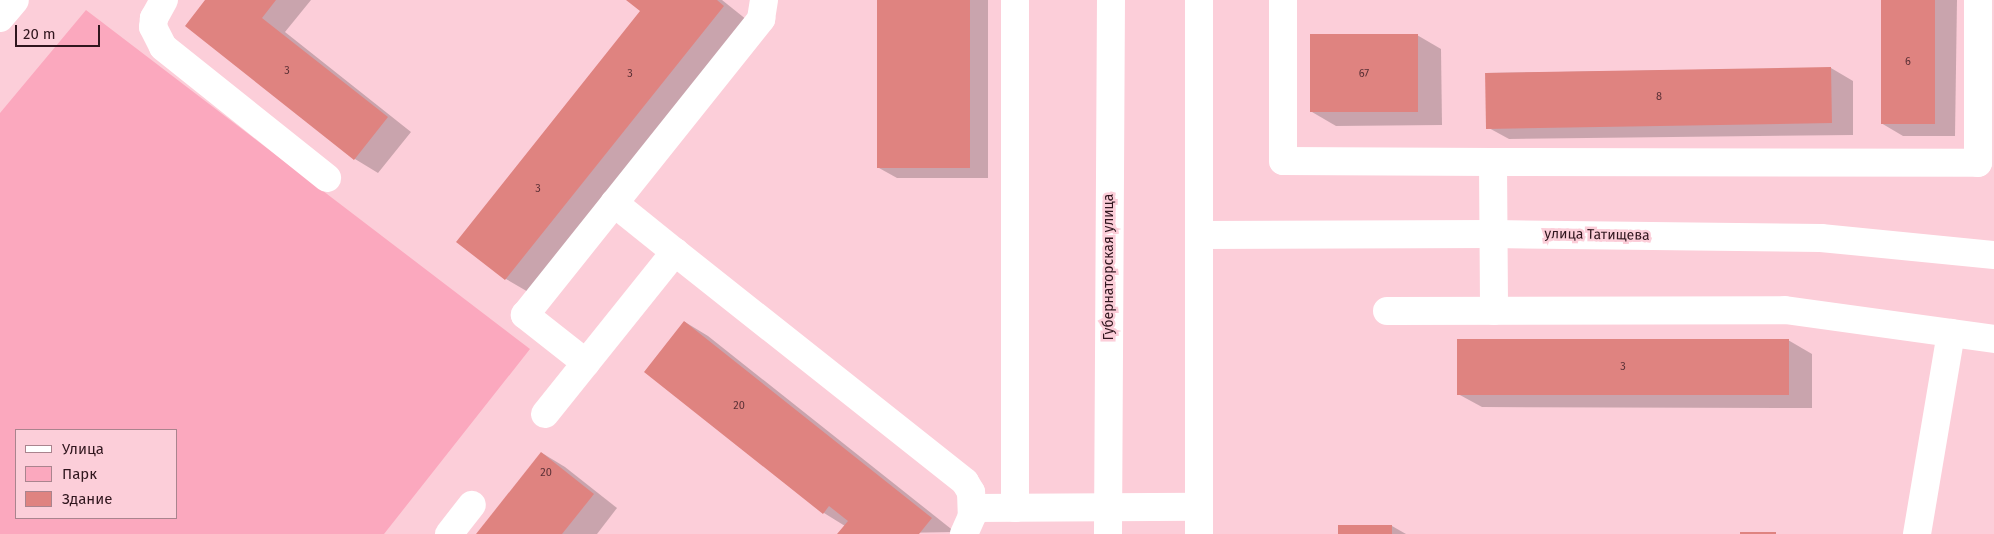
<!DOCTYPE html>
<meta charset="utf-8">
<style>
body{margin:0}
#map{position:relative;width:1994px;height:534px;overflow:hidden;background:#fcced9;font-family:"Fira Sans",sans-serif}
div>[style]{position:absolute}
.green>*{inset:0;background:#fba8be}
.shadow>*{inset:0;background:#0003}
.building>*{inset:0;background:#df8380;transform-origin:0 0}
.minor>*{height:28px;margin:-14px;padding:0 14px;transform-origin:14px;border-radius:14px;background:#fff}
span{translate:-50% -50%;white-space:nowrap;text-align:center;line-height:1.15;-webkit-text-stroke:5px #fcced9;paint-order:stroke}
.number-label{font-size:11px;color:#5c3136}
.number-label span{-webkit-text-stroke-width:0}
.street-label{font-size:14px;color:#30161e}
.legend{position:absolute;left:15px;top:429px;width:162px;height:90px;box-sizing:border-box;background:#fcced9;border:1px solid #aa848e;margin:0;padding:6px 9px;list-style:none;font-size:15px;color:#30161e}
.legend li{display:flex;align-items:center;gap:10px;height:25px}
.legend b{width:25px;border:1px solid #aa848e}
.scale{position:absolute;left:15px;top:25px;width:85px;height:22px;box-sizing:border-box;border:2px solid #30161e;border-top:0;padding-left:6px;font-size:15px;line-height:18px;white-space:nowrap;color:#30161e;-webkit-text-stroke:4px #fcced9;paint-order:stroke}
</style>
<div id="map">
<div class="green">
<div style="clip-path:polygon(evenodd,86px 10px,530px 349px,384px 534px,0 534px,0 113px,86px 10px,16px 430px,176px 430px,176px 518px,16px 518px,16px 430px)"></div>
</div>
<div class="shadow">
<div style="clip-path:polygon(207px 0,311px 0,285px 32px,411px 132px,378px 173px,355px 159px)"></div>
<div style="clip-path:polygon(627px 0,722px 0,747px 20px,530px 293px,506px 279px,458px 241px,641px 11px)"></div>
<div style="clip-path:polygon(878px 0,988px 0,988px 178px,897px 178px,879px 168px)"></div>
<div style="clip-path:polygon(1883px 0,1957px 0,1955px 136px,1903px 136px,1881px 123px)"></div>
<div style="clip-path:polygon(1417px 35px,1441px 49px,1442px 125px,1336px 126px,1312px 112px)"></div>
<div style="clip-path:polygon(1831px 68px,1853px 81px,1853px 135px,1509px 139px,1487px 127px,1486px 73px)"></div>
<div style="clip-path:polygon(685px 322px,708px 336px,955px 532px,839px 534px,845px 526px,824px 513px,645px 372px)"></div>
<div style="clip-path:polygon(1788px 340px,1812px 354px,1812px 408px,1482px 407px,1458px 394px)"></div>
<div style="clip-path:polygon(542px 453px,565px 467px,617px 508px,597px 534px,477px 534px)"></div>
<div style="clip-path:polygon(1392px 526px,1406px 534px,1339px 534px)"></div>
</div>
<div class="building">
<div style="clip-path:polygon(205px 0,276px 0,262px 18px,388px 117px,354px 160px,185px 26px)"></div>
<div style="clip-path:polygon(626px 0,717px 0,724px 6px,505px 280px,456px 242px,640px 11px)"></div>
<div style="left:877px;top:0;width:93px;height:168px"></div>
<div style="left:1881px;top:0;width:54px;height:124px"></div>
<div style="left:1418px;top:34px;width:78px;height:108px;rotate:90deg"></div>
<div style="left:1831px;top:67px;width:56px;height:346px;rotate:89deg"></div>
<div style="clip-path:polygon(684px 321px,932px 518px,919px 534px,837px 534px,848px 521px,829px 506px,823px 514px,644px 372px)"></div>
<div style="left:1457px;top:339px;width:332px;height:56px"></div>
<div style="clip-path:polygon(541px 452px,594px 494px,562px 534px,476px 534px)"></div>
<div style="left:1338px;top:525px;width:54px;height:9px"></div>
<div style="left:1740px;top:532px;width:36px;height:2px"></div>
</div>
<div class="minor">
<div style="left:164px;top:0;width:21px;rotate:119deg"></div>
<div style="left:154px;top:18px;width:9px;rotate:96deg"></div>
<div style="left:153px;top:27px;width:22px;rotate:63deg"></div>
<div style="left:163px;top:47px;width:210px;rotate:38.6deg"></div>
<div style="left:1015px;top:0;width:508px;rotate:90deg"></div>
<div style="left:1283px;top:0;width:161px;rotate:90deg"></div>
<div style="left:1283px;top:161px;width:210px;rotate:0.3deg"></div>
<div style="left:1493px;top:162px;width:149px;rotate:89.6deg"></div>
<div style="left:0;top:18px;width:23px;rotate:-50deg"></div>
<div style="left:1493px;top:162px;width:485px;rotate:0.1deg"></div>
<div style="left:1978px;top:163px;width:163px;rotate:-90deg"></div>
<div style="left:614px;top:203px;width:78px;rotate:38.8deg"></div>
<div style="left:1200px;top:235px;width:293px;rotate:-0.2deg"></div>
<div style="left:1493px;top:234px;width:328px;rotate:0.7deg"></div>
<div style="left:1821px;top:238px;width:174px;rotate:5.6deg"></div>
<div style="left:1387px;top:311px;width:398px;rotate:-0.1deg"></div>
<div style="left:1785px;top:310px;width:211px;rotate:7.9deg"></div>
<div style="left:586px;top:363px;width:78px;rotate:-141.8deg"></div>
<div style="left:525px;top:315px;width:379px;rotate:-51.4deg"></div>
<div style="left:761px;top:19px;width:19px;rotate:-81deg"></div>
<div style="left:545px;top:414px;width:208px;rotate:-51.3deg"></div>
<div style="left:675px;top:252px;width:370px;rotate:38.4deg"></div>
<div style="left:965px;top:482px;width:12px;rotate:59deg"></div>
<div style="left:971px;top:492px;width:24px;rotate:88deg"></div>
<div style="left:972px;top:516px;width:20px;rotate:114deg"></div>
<div style="left:972px;top:508px;width:227px;rotate:-0.3deg"></div>
<div style="left:449px;top:534px;width:37px;rotate:-52deg"></div>
<div style="left:1108px;top:534px;width:534px;rotate:-89.68deg"></div>
<div style="left:1199px;top:534px;width:534px;rotate:-90deg"></div>
<div style="left:1917px;top:534px;width:204px;rotate:-80.4deg"></div>
</div>
<div class="number-label">
<span style="left:1908px;top:62px">6</span>
<span style="left:287px;top:71px">3</span>
<span style="left:630px;top:74px">3</span>
<span style="left:1364px;top:74px">67</span>
<span style="left:1659px;top:97px">8</span>
<span style="left:538px;top:189px">3</span>
<span style="left:1623px;top:367px">3</span>
<span style="left:739px;top:406px">20</span>
<span style="left:546px;top:473px">20</span>
</div>
<div class="street-label">
<span style="left:1597px;top:235px;rotate:1deg">улица Татищева</span>
<span style="left:1109px;top:267px;rotate:-90deg">Губернаторская улица</span>
</div>
<ul class="legend">
<li><b style="height:6px;background:#fff"></b>Улица</li>
<li><b style="height:14px;background:#fba8be"></b>Парк</li>
<li><b style="height:14px;background:#df8380"></b>Здание</li>
</ul>
<div class="scale">20 m</div>
</div>
